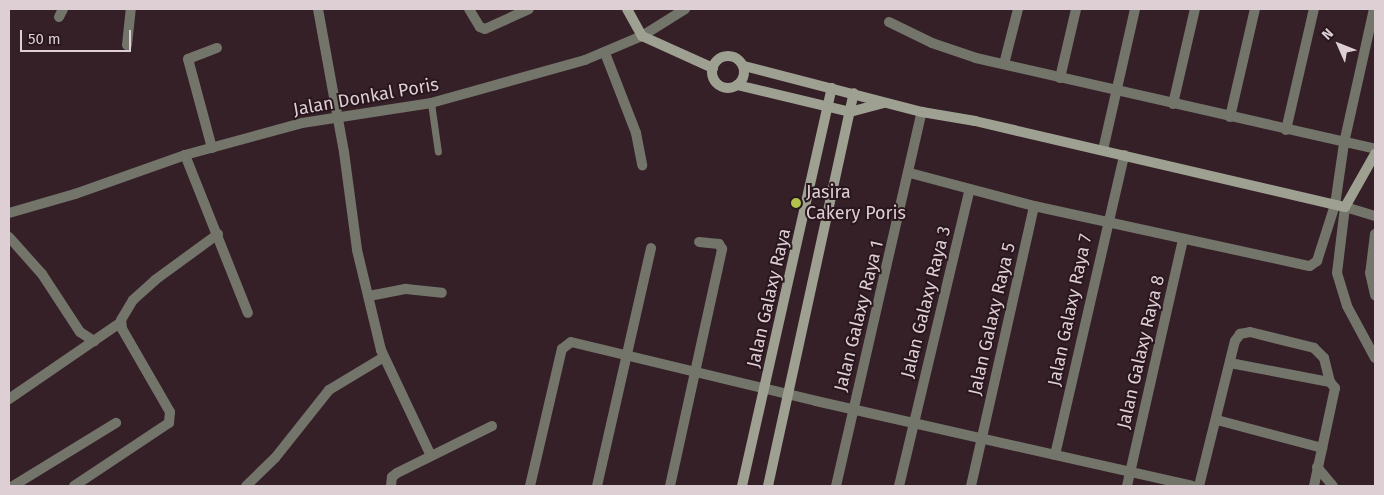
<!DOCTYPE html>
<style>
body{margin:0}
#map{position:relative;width:1384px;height:495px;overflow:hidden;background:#352028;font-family:"Fira Sans",sans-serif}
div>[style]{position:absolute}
.lane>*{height:7px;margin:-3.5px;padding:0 3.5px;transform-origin:3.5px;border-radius:3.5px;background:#73756b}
.street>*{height:10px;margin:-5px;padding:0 5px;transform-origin:5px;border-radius:5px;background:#73756b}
.secondary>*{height:10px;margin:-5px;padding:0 5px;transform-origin:5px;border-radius:5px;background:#9ea191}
.secondary>.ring{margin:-5px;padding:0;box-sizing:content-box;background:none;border:10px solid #9ea191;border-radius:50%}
.dots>*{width:14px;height:14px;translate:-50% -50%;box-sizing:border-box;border:2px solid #2a171e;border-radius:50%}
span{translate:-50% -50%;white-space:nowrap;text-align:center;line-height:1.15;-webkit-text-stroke:4px #2a171e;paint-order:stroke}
.street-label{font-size:18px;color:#ddcfd4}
.poi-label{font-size:18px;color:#ddcfd4}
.left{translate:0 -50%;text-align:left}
.frame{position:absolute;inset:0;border:10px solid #ddcfd4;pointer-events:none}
.north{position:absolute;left:1314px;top:20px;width:50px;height:50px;-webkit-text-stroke:4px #2a171e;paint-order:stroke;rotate:314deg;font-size:14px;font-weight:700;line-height:20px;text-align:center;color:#ddcfd4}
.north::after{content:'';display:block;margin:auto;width:18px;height:22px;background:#ddcfd4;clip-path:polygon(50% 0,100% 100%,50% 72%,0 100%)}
.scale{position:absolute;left:20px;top:30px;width:111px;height:22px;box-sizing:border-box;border:2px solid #ddcfd4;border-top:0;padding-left:6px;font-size:15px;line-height:18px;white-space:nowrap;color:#ddcfd4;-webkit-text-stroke:4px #2a171e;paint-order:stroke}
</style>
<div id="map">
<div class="lane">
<div style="left:431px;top:103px;width:49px;rotate:81.9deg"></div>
</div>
<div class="street">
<div style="left:318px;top:9px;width:145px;rotate:79.7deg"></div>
<div style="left:344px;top:152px;width:99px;rotate:82.4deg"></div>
<div style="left:357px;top:250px;width:103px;rotate:76.5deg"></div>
<div style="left:381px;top:350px;width:117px;rotate:64.7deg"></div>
<div style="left:469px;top:9px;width:21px;rotate:59deg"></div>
<div style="left:480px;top:27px;width:5px;rotate:22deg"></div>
<div style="left:485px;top:29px;width:48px;rotate:-24.4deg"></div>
<div style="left:59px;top:17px;width:9px;rotate:-63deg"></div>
<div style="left:889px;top:22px;width:48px;rotate:26deg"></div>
<div style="left:932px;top:43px;width:46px;rotate:18.8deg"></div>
<div style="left:976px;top:58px;width:409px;rotate:12.8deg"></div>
<div style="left:127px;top:45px;width:36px;rotate:-84deg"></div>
<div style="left:605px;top:53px;width:86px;rotate:68.8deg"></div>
<div style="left:636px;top:133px;width:33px;rotate:79deg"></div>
<div style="left:1004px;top:64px;width:57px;rotate:-75.7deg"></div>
<div style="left:1060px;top:78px;width:71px;rotate:-76.9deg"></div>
<div style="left:1173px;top:104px;width:98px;rotate:-77deg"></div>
<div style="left:1230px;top:117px;width:111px;rotate:-77deg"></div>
<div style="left:1286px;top:130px;width:124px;rotate:-77deg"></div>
<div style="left:212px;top:148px;width:92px;rotate:-105.1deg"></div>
<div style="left:188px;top:59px;width:31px;rotate:-21deg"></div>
<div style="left:1103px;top:150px;width:145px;rotate:-77.2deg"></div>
<div style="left:185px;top:155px;width:170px;rotate:68.3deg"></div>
<div style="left:910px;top:173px;width:128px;rotate:14.9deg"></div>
<div style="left:1034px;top:206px;width:282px;rotate:12.3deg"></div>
<div style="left:1310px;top:266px;width:9px;rotate:-36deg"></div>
<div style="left:1317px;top:261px;width:59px;rotate:-72.2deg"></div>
<div style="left:1335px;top:205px;width:63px;rotate:-81.7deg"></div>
<div style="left:1344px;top:143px;width:137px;rotate:-77.4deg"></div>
<div style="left:9px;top:213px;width:69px;rotate:-16.1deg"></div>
<div style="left:75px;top:194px;width:117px;rotate:-19.5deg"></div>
<div style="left:185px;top:155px;width:121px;rotate:-15.3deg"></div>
<div style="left:302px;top:123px;width:131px;rotate:-8.8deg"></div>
<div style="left:431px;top:103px;width:160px;rotate:-15.6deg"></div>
<div style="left:585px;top:60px;width:62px;rotate:-22.8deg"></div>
<div style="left:642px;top:36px;width:51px;rotate:-32.1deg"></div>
<div style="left:1375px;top:216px;width:31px;rotate:-163deg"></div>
<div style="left:1345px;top:207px;width:66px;rotate:96.9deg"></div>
<div style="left:1337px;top:273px;width:34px;rotate:73deg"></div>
<div style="left:1347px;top:306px;width:59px;rotate:61.7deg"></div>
<div style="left:1375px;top:234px;width:39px;rotate:97deg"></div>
<div style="left:1370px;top:273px;width:23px;rotate:77deg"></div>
<div style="left:9px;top:237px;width:50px;rotate:48.3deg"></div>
<div style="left:42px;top:274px;width:69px;rotate:56.8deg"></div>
<div style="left:80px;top:332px;width:17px;rotate:33deg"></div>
<div style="left:369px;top:296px;width:38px;rotate:-11deg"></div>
<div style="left:406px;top:289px;width:36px;rotate:6deg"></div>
<div style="left:1230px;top:363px;width:102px;rotate:10.8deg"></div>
<div style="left:1330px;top:382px;width:8px;rotate:50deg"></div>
<div style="left:1335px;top:388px;width:100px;rotate:102.1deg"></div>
<div style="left:9px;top:399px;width:135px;rotate:-34.4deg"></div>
<div style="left:1217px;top:420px;width:109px;rotate:14.9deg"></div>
<div style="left:1055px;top:455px;width:308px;rotate:-77deg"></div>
<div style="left:1317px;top:467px;width:25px;rotate:50deg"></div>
<div style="left:13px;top:486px;width:121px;rotate:-31.5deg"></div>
<div style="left:74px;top:486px;width:114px;rotate:-33.6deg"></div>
<div style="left:169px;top:423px;width:11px;rotate:-85deg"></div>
<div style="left:170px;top:412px;width:96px;rotate:-120deg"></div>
<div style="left:122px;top:329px;width:9px;rotate:-96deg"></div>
<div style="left:121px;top:320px;width:23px;rotate:-59deg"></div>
<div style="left:133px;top:300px;width:30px;rotate:-42deg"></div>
<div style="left:155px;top:280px;width:78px;rotate:-36.1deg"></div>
<div style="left:246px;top:486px;width:40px;rotate:-44deg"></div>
<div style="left:275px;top:458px;width:87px;rotate:-51.5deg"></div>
<div style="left:329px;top:390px;width:64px;rotate:-31deg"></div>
<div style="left:391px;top:486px;width:9px;rotate:-84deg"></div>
<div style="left:392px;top:477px;width:6px;rotate:-39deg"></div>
<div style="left:397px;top:473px;width:106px;rotate:-26.3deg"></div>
<div style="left:530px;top:486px;width:141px;rotate:-76.9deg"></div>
<div style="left:562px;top:349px;width:11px;rotate:-38deg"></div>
<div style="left:571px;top:342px;width:252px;rotate:13.5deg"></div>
<div style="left:816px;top:401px;width:385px;rotate:12.7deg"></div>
<div style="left:597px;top:486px;width:244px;rotate:-77.2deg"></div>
<div style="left:670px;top:486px;width:243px;rotate:-77.6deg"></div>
<div style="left:722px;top:249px;width:6px;rotate:-121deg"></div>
<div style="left:719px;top:244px;width:20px;rotate:-174deg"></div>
<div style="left:836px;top:486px;width:384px;rotate:-77.1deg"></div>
<div style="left:899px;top:486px;width:305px;rotate:-76.6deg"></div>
<div style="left:971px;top:486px;width:287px;rotate:-77.3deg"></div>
<div style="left:1127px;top:486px;width:253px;rotate:-77.2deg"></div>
<div style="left:1199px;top:486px;width:149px;rotate:-76.1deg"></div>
<div style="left:1235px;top:341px;width:9px;rotate:-54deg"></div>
<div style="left:1240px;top:334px;width:10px;rotate:-11deg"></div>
<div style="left:1250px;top:332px;width:66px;rotate:14deg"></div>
<div style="left:1314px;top:348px;width:14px;rotate:45deg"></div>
<div style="left:1324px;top:358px;width:25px;rotate:76deg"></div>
</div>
<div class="secondary">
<div style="left:627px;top:9px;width:31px;rotate:61deg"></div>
<div style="left:642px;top:36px;width:78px;rotate:24.3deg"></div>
<div class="ring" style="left:712px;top:56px;width:22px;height:22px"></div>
<div style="left:744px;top:66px;width:184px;rotate:14.5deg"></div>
<div style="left:922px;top:112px;width:54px;rotate:9.6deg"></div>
<div style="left:975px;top:121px;width:380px;rotate:13.1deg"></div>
<div style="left:1345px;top:207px;width:61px;rotate:-60.5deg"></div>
<div style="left:737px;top:85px;width:116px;rotate:13.4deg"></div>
<div style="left:850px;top:112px;width:34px;rotate:-15deg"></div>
<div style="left:742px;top:486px;width:408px;rotate:-77.3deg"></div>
<div style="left:768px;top:486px;width:402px;rotate:-77.7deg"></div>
</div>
<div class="dots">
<div style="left:796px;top:203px;background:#b2c34c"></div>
</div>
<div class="street-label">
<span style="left:366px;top:97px;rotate:-10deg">Jalan Donkal Poris</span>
<span style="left:769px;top:298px;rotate:-77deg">Jalan Galaxy Raya</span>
<span style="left:926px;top:302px;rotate:-76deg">Jalan Galaxy Raya 3</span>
<span style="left:1070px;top:310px;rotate:-78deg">Jalan Galaxy Raya 7</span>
<span style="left:859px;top:316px;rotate:-76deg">Jalan Galaxy Raya 1</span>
<span style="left:992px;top:319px;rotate:-77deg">Jalan Galaxy Raya 5</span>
<span style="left:1141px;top:352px;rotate:-77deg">Jalan Galaxy Raya 8</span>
</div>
<div class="poi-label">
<span class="left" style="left:806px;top:203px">Jasira<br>Cakery Poris</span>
</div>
<div class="frame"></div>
<div class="north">N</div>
<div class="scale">50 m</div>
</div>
